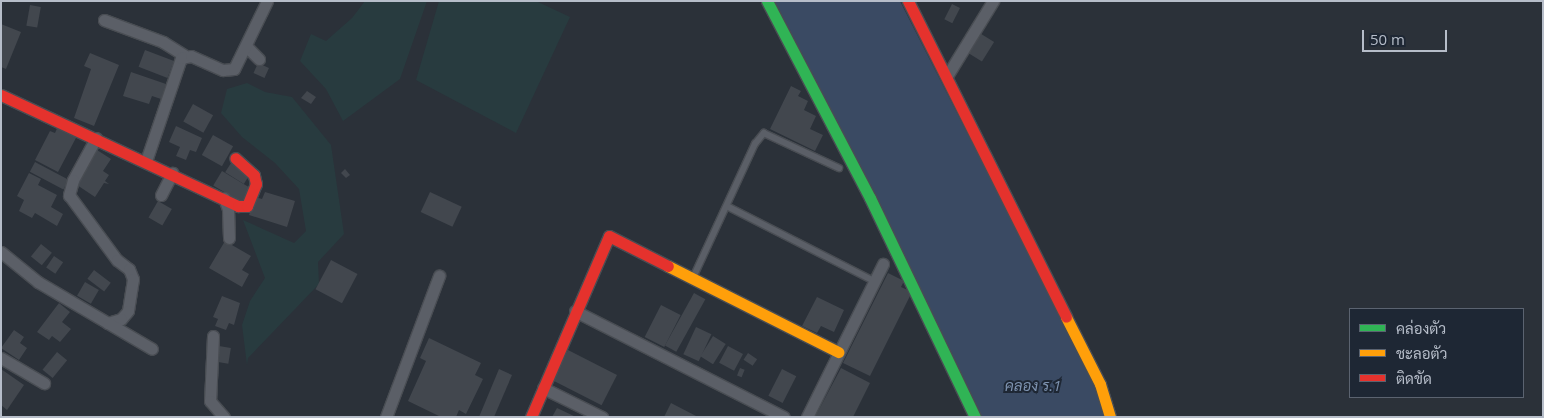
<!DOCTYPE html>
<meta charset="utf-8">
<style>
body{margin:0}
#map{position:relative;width:1544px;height:418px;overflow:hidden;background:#2b3139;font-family:"Open Sans",Sarabun,sans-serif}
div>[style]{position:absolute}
.green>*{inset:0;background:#283b3f}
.water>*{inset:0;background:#3a4a63}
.building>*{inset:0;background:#42474e;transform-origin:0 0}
.roads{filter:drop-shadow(1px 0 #494d53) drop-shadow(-1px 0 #494d53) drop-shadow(0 1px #494d53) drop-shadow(0 -1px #494d53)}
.lane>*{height:5.5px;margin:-2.75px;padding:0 2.75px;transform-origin:2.75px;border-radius:2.75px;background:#5b5f67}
.street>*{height:11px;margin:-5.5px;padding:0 5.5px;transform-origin:5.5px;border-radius:5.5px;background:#5b5f67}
.fast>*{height:11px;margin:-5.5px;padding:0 5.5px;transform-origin:5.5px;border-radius:5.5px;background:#30b455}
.slow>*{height:11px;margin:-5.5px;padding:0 5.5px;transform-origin:5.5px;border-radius:5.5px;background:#ff9f0a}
.jam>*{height:11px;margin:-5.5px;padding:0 5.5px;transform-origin:5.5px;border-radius:5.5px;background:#e5322d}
span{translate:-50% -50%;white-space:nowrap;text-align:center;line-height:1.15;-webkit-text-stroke:4px #1e2734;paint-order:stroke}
.water-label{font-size:15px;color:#7e93b0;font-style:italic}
.frame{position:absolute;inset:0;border:2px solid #b6bdc9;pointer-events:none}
.legend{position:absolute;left:1349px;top:308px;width:175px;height:90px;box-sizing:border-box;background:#1e2734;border:1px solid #5b6370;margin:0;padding:6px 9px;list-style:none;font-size:15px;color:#b6bdc9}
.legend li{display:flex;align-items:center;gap:10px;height:25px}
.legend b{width:25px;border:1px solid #5b6370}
.scale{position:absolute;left:1362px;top:30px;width:85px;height:22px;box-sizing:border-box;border:2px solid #b6bdc9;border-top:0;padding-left:6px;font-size:15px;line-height:18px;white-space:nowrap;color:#b6bdc9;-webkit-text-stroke:4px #1e2734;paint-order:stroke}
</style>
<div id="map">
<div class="green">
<div style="clip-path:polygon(365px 1px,427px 1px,400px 79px,343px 121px,326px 89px,300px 61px,311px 34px,326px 41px,352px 18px)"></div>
<div style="clip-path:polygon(439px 1px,536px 1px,570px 17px,516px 133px,416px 80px)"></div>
<div style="clip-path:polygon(247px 83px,265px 92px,292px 97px,331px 145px,344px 234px,318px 262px,319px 284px,248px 358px,247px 365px,242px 325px,250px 301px,265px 278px,243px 220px,294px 243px,306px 231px,299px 189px,275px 163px,242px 137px,221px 113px,227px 89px)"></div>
</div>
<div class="water">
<div style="clip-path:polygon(772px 1px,900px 1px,1098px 390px,1106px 417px,982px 417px)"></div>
</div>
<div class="building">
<div style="left:952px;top:4px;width:9px;height:17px;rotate:27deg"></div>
<div style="left:30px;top:5px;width:11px;height:21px;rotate:10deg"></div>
<div style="clip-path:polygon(1px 24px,21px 32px,6px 69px,1px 67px)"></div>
<div style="left:978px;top:32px;width:19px;height:23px;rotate:32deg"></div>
<div style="left:145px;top:50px;width:31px;height:18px;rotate:21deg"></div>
<div style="clip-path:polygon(90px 53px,119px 65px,94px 126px,74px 118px,91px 69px,84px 66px)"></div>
<div style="left:258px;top:63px;width:12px;height:11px;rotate:24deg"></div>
<div style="clip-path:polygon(131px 72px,166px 84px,161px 99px,152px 96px,149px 104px,123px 96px)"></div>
<div style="clip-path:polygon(791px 86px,801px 91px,798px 96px,808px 101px,804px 110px,816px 116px,810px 129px,823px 135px,815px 151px,770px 129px)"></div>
<div style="clip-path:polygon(307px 91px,316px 97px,311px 104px,301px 98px)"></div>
<div style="left:193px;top:104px;width:23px;height:20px;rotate:29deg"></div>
<div style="clip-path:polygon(59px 124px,78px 134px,58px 172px,35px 160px,50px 131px,55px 133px)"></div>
<div style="clip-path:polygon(176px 126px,202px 138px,196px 152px,190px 150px,186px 160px,176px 156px,180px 147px,169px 142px)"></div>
<div style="left:213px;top:135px;width:23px;height:23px;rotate:29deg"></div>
<div style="clip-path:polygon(97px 150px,111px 159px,103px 171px,109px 175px,105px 181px,109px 184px,104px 183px,95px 197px,77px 185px,83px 176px,79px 173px)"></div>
<div style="left:35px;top:162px;width:38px;height:11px;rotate:28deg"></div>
<div style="left:231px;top:163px;width:22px;height:11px;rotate:32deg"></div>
<div style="clip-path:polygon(345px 169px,350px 175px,346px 178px,341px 173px)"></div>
<div style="left:222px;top:171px;width:33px;height:17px;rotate:31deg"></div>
<div style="clip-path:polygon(29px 173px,41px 179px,38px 185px,57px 195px,51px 207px,63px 214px,57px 226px,35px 213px,32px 218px,19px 211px,24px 200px,17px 196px)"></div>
<div style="clip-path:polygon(265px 192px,295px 201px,287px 227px,249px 215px,255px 197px,262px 199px)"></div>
<div style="left:430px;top:192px;width:35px;height:22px;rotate:25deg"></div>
<div style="left:158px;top:201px;width:16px;height:19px;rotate:30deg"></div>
<div style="clip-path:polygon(225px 241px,251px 256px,242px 270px,249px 274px,242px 287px,209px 268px)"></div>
<div style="left:41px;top:244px;width:14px;height:16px;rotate:39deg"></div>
<div style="left:54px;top:256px;width:11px;height:14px;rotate:34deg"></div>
<div style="left:331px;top:260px;width:30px;height:33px;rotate:28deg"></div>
<div style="left:94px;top:270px;width:21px;height:11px;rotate:37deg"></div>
<div style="clip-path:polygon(888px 273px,904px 281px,901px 287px,912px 292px,870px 376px,843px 363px)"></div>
<div style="left:85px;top:282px;width:16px;height:16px;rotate:30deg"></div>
<div style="left:694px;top:293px;width:13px;height:60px;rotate:29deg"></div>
<div style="clip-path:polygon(222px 296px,240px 303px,234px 325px,229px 323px,226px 330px,215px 326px,218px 319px,213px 317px)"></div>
<div style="clip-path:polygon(817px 297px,844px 310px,834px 332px,821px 326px,817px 333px,802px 326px)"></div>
<div style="clip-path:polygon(59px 303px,70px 312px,62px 322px,71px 329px,60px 342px,52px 336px,49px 340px,37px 332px)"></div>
<div style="left:661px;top:305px;width:22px;height:36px;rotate:27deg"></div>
<div style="left:696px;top:327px;width:17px;height:30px;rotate:25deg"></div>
<div style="clip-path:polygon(14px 330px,24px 337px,20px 343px,27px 348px,19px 360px,1px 348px)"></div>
<div style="left:713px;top:336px;width:15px;height:24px;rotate:32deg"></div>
<div style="clip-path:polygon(429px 338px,481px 363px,475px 375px,483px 379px,466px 414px,459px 410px,456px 417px,441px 417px,408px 401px,426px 361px,420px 358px)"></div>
<div style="left:219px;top:346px;width:12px;height:16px;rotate:9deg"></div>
<div style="left:728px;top:346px;width:17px;height:19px;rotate:28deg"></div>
<div style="left:568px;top:350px;width:55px;height:34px;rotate:27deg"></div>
<div style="left:57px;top:352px;width:13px;height:23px;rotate:39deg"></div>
<div style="left:748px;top:353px;width:11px;height:8px;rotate:34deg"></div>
<div style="left:740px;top:368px;width:5px;height:8px;rotate:22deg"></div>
<div style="clip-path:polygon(841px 368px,870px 383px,853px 417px,815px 417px)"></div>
<div style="clip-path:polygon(1px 369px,24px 385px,7px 410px,1px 405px)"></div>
<div style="clip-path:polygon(499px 369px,512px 375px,494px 417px,479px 417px)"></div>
<div style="left:782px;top:369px;width:16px;height:30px;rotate:27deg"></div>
<div style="clip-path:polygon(671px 403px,698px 417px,664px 417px)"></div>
<div style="clip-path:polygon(557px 408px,576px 417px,552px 417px)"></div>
</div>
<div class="roads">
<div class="lane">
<div style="left:727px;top:206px;width:165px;rotate:27deg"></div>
<div style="left:693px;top:278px;width:148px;rotate:-65.2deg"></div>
<div style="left:755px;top:144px;width:14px;rotate:-51deg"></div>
<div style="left:764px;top:133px;width:83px;rotate:25deg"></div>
</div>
<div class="street">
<div style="left:104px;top:20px;width:63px;rotate:20.4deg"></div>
<div style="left:163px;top:42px;width:26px;rotate:32deg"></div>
<div style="left:247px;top:47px;width:17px;rotate:45deg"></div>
<div style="left:947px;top:76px;width:88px;rotate:-58.5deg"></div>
<div style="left:96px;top:138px;width:48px;rotate:118.7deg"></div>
<div style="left:73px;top:180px;width:16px;rotate:105deg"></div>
<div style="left:69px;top:195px;width:81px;rotate:53.6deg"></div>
<div style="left:117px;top:260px;width:15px;rotate:37deg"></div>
<div style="left:129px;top:269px;width:11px;rotate:68deg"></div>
<div style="left:133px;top:279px;width:32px;rotate:99deg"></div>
<div style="left:128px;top:311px;width:11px;rotate:131deg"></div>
<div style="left:121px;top:319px;width:14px;rotate:163deg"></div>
<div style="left:146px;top:161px;width:109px;rotate:-71.2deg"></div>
<div style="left:181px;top:58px;width:10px;rotate:-11deg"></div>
<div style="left:191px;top:56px;width:35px;rotate:24deg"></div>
<div style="left:223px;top:70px;width:11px;rotate:-5deg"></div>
<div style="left:234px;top:69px;width:76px;rotate:-64.1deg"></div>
<div style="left:161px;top:195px;width:25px;rotate:-63deg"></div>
<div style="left:224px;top:198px;width:12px;rotate:70deg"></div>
<div style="left:228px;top:209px;width:29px;rotate:88deg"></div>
<div style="left:1px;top:252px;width:48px;rotate:39deg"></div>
<div style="left:38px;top:282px;width:132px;rotate:30.4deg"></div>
<div style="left:575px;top:311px;width:234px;rotate:26.9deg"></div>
<div style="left:213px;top:336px;width:65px;rotate:92.6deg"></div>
<div style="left:210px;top:401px;width:21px;rotate:49deg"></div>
<div style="left:1px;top:358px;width:50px;rotate:30.2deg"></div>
<div style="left:543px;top:388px;width:66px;rotate:26.2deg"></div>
<div style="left:386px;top:417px;width:151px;rotate:-69.4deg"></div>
<div style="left:807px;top:417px;width:171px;rotate:-63.6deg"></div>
</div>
<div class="fast">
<div style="left:767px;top:1px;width:222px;rotate:62.4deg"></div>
<div style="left:870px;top:198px;width:243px;rotate:64.4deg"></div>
</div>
<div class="slow">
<div style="left:668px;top:266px;width:191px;rotate:26.8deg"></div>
<div style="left:1066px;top:317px;width:75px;rotate:63.1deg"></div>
<div style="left:1100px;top:384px;width:34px;rotate:73deg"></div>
</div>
<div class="jam">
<div style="left:908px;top:1px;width:353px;rotate:63.4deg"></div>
<div style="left:1px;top:95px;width:262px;rotate:25.1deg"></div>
<div style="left:238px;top:206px;width:9px"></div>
<div style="left:247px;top:206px;width:24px;rotate:-68deg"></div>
<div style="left:256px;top:184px;width:9px;rotate:-103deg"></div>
<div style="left:254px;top:175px;width:25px;rotate:-138deg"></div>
<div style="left:531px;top:417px;width:197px;rotate:-66.7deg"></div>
<div style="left:609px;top:236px;width:66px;rotate:27deg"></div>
</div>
</div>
<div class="water-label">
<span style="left:1033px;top:386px">คลอง ร.1</span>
</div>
<div class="frame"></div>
<ul class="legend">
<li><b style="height:6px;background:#30b455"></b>คล่องตัว</li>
<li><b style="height:6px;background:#ff9f0a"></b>ชะลอตัว</li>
<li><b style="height:6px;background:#e5322d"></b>ติดขัด</li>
</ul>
<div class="scale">50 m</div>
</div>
